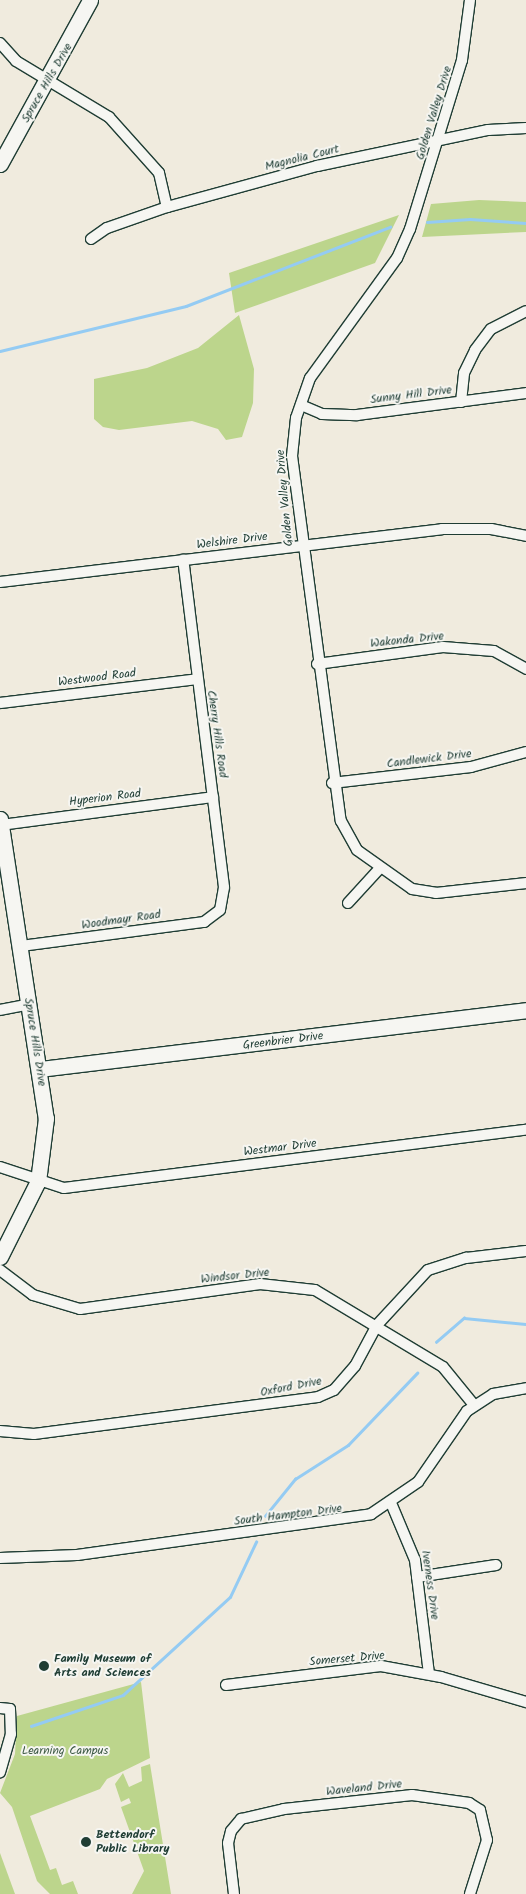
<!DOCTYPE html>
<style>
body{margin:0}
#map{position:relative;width:526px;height:1894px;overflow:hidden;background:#f0ebde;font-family:Kalam,sans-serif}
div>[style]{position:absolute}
.green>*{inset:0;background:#bcd58c}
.stream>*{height:2.5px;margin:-1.25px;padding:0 1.25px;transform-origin:1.25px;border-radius:1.25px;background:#94cbf3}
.roads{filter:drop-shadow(1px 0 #1f3d34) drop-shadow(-1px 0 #1f3d34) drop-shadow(0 1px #1f3d34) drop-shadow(0 -1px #1f3d34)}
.street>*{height:10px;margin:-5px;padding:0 5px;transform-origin:5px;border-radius:5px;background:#f6f6f2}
.secondary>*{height:15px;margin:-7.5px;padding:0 7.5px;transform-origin:7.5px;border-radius:7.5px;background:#f6f6f2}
.dots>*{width:14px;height:14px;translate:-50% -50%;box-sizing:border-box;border:2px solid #f6f6f2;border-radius:50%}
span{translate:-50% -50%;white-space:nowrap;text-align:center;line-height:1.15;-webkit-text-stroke:4px #f6f6f2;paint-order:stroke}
.street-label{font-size:12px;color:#1f3d34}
.poi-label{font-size:12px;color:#1f3d34;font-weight:700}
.left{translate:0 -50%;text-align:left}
.park-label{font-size:12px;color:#3e5b46}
</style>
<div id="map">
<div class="green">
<div style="clip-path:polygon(479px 200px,526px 202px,526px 232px,422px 237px,431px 204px)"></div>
<div style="clip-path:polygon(399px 215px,375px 263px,235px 313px,229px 273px)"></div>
<div style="clip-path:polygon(239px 315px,254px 369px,253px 403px,242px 437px,226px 440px,218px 429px,192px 421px,119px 430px,103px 427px,94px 419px,94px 379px,147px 368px,198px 348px)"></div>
<div style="clip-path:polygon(141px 1682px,150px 1758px,107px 1779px,100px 1789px,30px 1816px,50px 1870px,56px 1868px,62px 1885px,73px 1881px,78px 1894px,50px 1894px,37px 1881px,12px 1807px,0 1793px,15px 1754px,17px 1716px)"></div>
<div style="clip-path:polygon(150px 1764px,171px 1894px,132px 1894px,144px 1871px,121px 1807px,131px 1803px,129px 1798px,121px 1802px,115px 1784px,123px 1773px,129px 1787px,142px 1781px,141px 1767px)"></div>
<div style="clip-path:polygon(0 1853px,15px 1894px,0 1894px)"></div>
</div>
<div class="stream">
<div style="left:427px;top:222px;width:43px;rotate:-4deg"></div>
<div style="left:470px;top:219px;width:56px;rotate:4.1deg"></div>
<div style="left:0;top:351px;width:191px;rotate:-13.6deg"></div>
<div style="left:186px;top:306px;width:219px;rotate:-21.2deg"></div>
<div style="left:436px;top:1342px;width:37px;rotate:-41deg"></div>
<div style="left:464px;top:1318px;width:62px;rotate:5.5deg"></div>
<div style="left:265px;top:1516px;width:48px;rotate:-51deg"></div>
<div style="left:295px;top:1479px;width:63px;rotate:-32.7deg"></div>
<div style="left:348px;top:1445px;width:100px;rotate:-46.2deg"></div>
<div style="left:31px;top:1726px;width:97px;rotate:-18.6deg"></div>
<div style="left:123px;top:1695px;width:145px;rotate:-42.5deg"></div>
<div style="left:230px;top:1597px;width:61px;rotate:-64.7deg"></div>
</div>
<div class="roads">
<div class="street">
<div style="left:470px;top:0;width:61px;rotate:97.6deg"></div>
<div style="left:462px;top:60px;width:177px;rotate:107.1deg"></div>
<div style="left:410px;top:229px;width:32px;rotate:114deg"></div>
<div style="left:397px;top:258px;width:148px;rotate:125.9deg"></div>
<div style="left:310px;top:378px;width:42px;rotate:109.3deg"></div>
<div style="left:296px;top:418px;width:38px;rotate:96deg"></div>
<div style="left:292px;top:456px;width:368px;rotate:82.4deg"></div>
<div style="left:341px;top:821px;width:33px;rotate:61deg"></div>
<div style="left:357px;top:850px;width:67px;rotate:35.3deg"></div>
<div style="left:412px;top:889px;width:24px;rotate:9deg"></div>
<div style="left:436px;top:893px;width:91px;rotate:-6.3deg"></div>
<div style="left:0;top:43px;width:24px;rotate:48deg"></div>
<div style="left:16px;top:61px;width:109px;rotate:31.1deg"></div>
<div style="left:109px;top:117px;width:75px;rotate:48.2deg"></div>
<div style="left:159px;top:173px;width:35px;rotate:77deg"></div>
<div style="left:91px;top:239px;width:19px;rotate:-35deg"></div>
<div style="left:107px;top:228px;width:64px;rotate:-19.3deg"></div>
<div style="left:167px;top:207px;width:156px;rotate:-15.3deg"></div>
<div style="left:317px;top:166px;width:175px;rotate:-11.9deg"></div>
<div style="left:488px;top:130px;width:38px;rotate:-3deg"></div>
<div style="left:461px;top:402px;width:29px;rotate:-84deg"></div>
<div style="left:464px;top:373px;width:25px;rotate:-64deg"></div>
<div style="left:475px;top:350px;width:26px;rotate:-53deg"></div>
<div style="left:491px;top:329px;width:39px;rotate:-27deg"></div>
<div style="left:301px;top:405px;width:23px;rotate:23deg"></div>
<div style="left:322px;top:414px;width:35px;rotate:2deg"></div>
<div style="left:357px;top:415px;width:170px;rotate:-7.4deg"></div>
<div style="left:0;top:582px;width:445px;rotate:-6.8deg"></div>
<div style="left:442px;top:529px;width:49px"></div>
<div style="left:491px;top:529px;width:36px;rotate:11deg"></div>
<div style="left:317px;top:664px;width:127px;rotate:-7.7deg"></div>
<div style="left:443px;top:647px;width:51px;rotate:4.5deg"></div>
<div style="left:494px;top:651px;width:37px;rotate:29deg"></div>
<div style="left:0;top:703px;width:198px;rotate:-6.9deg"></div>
<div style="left:332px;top:783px;width:140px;rotate:-6.6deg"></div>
<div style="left:471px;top:767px;width:57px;rotate:-15.3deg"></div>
<div style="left:1px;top:825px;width:214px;rotate:-7.5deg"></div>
<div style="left:348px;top:903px;width:47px;rotate:-47.6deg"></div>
<div style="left:21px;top:946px;width:185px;rotate:-7.5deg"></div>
<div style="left:204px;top:922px;width:20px;rotate:-37deg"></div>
<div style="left:220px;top:910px;width:23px;rotate:-80deg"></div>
<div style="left:224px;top:887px;width:330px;rotate:-97.1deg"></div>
<div style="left:0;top:1010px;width:31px;rotate:-11deg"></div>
<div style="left:0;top:1167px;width:67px;rotate:18.2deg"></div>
<div style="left:64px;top:1188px;width:466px;rotate:-7.2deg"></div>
<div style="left:0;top:1270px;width:41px;rotate:37.1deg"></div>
<div style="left:33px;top:1295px;width:49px;rotate:16.6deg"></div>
<div style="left:80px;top:1309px;width:182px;rotate:-7.9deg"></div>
<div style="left:260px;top:1284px;width:55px;rotate:6.2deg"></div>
<div style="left:315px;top:1290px;width:149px;rotate:31deg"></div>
<div style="left:443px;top:1367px;width:49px;rotate:50.8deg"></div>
<div style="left:0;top:1431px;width:34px;rotate:5deg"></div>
<div style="left:34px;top:1434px;width:286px;rotate:-7.4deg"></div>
<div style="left:318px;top:1397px;width:17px;rotate:-24deg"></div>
<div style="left:334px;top:1390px;width:32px;rotate:-49deg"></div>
<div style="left:355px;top:1366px;width:47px;rotate:-61.8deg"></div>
<div style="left:377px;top:1325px;width:75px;rotate:-47.2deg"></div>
<div style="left:428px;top:1270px;width:40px;rotate:-18deg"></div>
<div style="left:466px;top:1258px;width:60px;rotate:-6.7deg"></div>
<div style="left:391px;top:1503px;width:62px;rotate:67.2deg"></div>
<div style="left:415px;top:1560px;width:115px;rotate:83deg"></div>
<div style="left:0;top:1558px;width:77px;rotate:-2.2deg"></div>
<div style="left:77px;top:1555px;width:297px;rotate:-7.9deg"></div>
<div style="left:371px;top:1514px;width:57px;rotate:-34.2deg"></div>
<div style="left:418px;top:1482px;width:86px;rotate:-55.4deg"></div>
<div style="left:467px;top:1411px;width:31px;rotate:-33deg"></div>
<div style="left:493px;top:1394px;width:34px;rotate:-10deg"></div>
<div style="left:417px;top:1577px;width:80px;rotate:-8.6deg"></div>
<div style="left:226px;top:1685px;width:156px;rotate:-7deg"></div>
<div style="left:381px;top:1666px;width:61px;rotate:10.4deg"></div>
<div style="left:441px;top:1677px;width:89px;rotate:16.4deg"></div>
<div style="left:0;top:1708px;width:10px;rotate:6deg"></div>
<div style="left:10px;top:1709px;width:25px;rotate:88deg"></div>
<div style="left:11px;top:1734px;width:40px;rotate:106deg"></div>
<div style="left:234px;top:1894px;width:51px;rotate:-96.7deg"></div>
<div style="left:228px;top:1843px;width:12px;rotate:-76deg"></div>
<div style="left:231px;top:1831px;width:16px;rotate:-50deg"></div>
<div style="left:241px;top:1819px;width:44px;rotate:-13.1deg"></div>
<div style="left:284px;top:1809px;width:129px;rotate:-6.2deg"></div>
<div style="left:412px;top:1795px;width:58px;rotate:8deg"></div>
<div style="left:469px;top:1803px;width:13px;rotate:32deg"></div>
<div style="left:480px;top:1810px;width:31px;rotate:77deg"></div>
<div style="left:487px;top:1840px;width:57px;rotate:107.5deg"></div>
</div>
<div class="secondary">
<div style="left:0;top:164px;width:187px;rotate:-61.2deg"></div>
<div style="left:0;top:819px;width:303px;rotate:81.3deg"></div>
<div style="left:46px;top:1118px;width:64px;rotate:97.2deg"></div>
<div style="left:38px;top:1181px;width:85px;rotate:116.6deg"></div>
<div style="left:40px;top:1069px;width:490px;rotate:-6.9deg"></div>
</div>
</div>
<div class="dots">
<div style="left:44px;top:1666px;background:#1f3d34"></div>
<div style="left:86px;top:1842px;background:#1f3d34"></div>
</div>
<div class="street-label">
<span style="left:47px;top:83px;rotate:-60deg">Spruce Hills Drive</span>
<span style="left:434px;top:113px;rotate:-73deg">Golden Valley Drive</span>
<span style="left:302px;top:158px;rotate:-14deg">Magnolia Court</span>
<span style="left:411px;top:395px;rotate:-7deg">Sunny Hill Drive</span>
<span style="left:285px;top:498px;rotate:-95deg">Golden Valley Drive</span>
<span style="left:232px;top:541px;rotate:-7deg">Welshire Drive</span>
<span style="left:407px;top:640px;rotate:-6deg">Wakonda Drive</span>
<span style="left:97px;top:678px;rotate:-7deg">Westwood Road</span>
<span style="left:217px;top:734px;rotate:82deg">Cherry Hills Road</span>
<span style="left:429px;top:759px;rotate:-7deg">Candlewick Drive</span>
<span style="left:105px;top:798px;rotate:-7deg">Hyperion Road</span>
<span style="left:121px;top:920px;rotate:-8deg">Woodmayr Road</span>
<span style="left:283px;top:1041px;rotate:-7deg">Greenbrier Drive</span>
<span style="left:35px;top:1042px;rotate:81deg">Spruce Hills Drive</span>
<span style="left:280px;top:1148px;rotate:-7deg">Westmar Drive</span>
<span style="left:235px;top:1276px;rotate:-6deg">Windsor Drive</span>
<span style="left:291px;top:1387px;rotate:-11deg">Oxford Drive</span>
<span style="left:288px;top:1515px;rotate:-7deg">South Hampton Drive</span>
<span style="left:430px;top:1585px;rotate:82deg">Iverness Drive</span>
<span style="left:347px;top:1659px;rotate:-5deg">Somerset Drive</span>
<span style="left:364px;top:1788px;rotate:-6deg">Waveland Drive</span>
</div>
<div class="poi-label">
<span class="left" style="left:54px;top:1666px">Family Museum of<br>Arts and Sciences</span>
<span class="left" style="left:96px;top:1842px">Bettendorf<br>Public Library</span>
</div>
<div class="park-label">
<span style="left:65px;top:1751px">Learning Campus</span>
</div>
</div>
